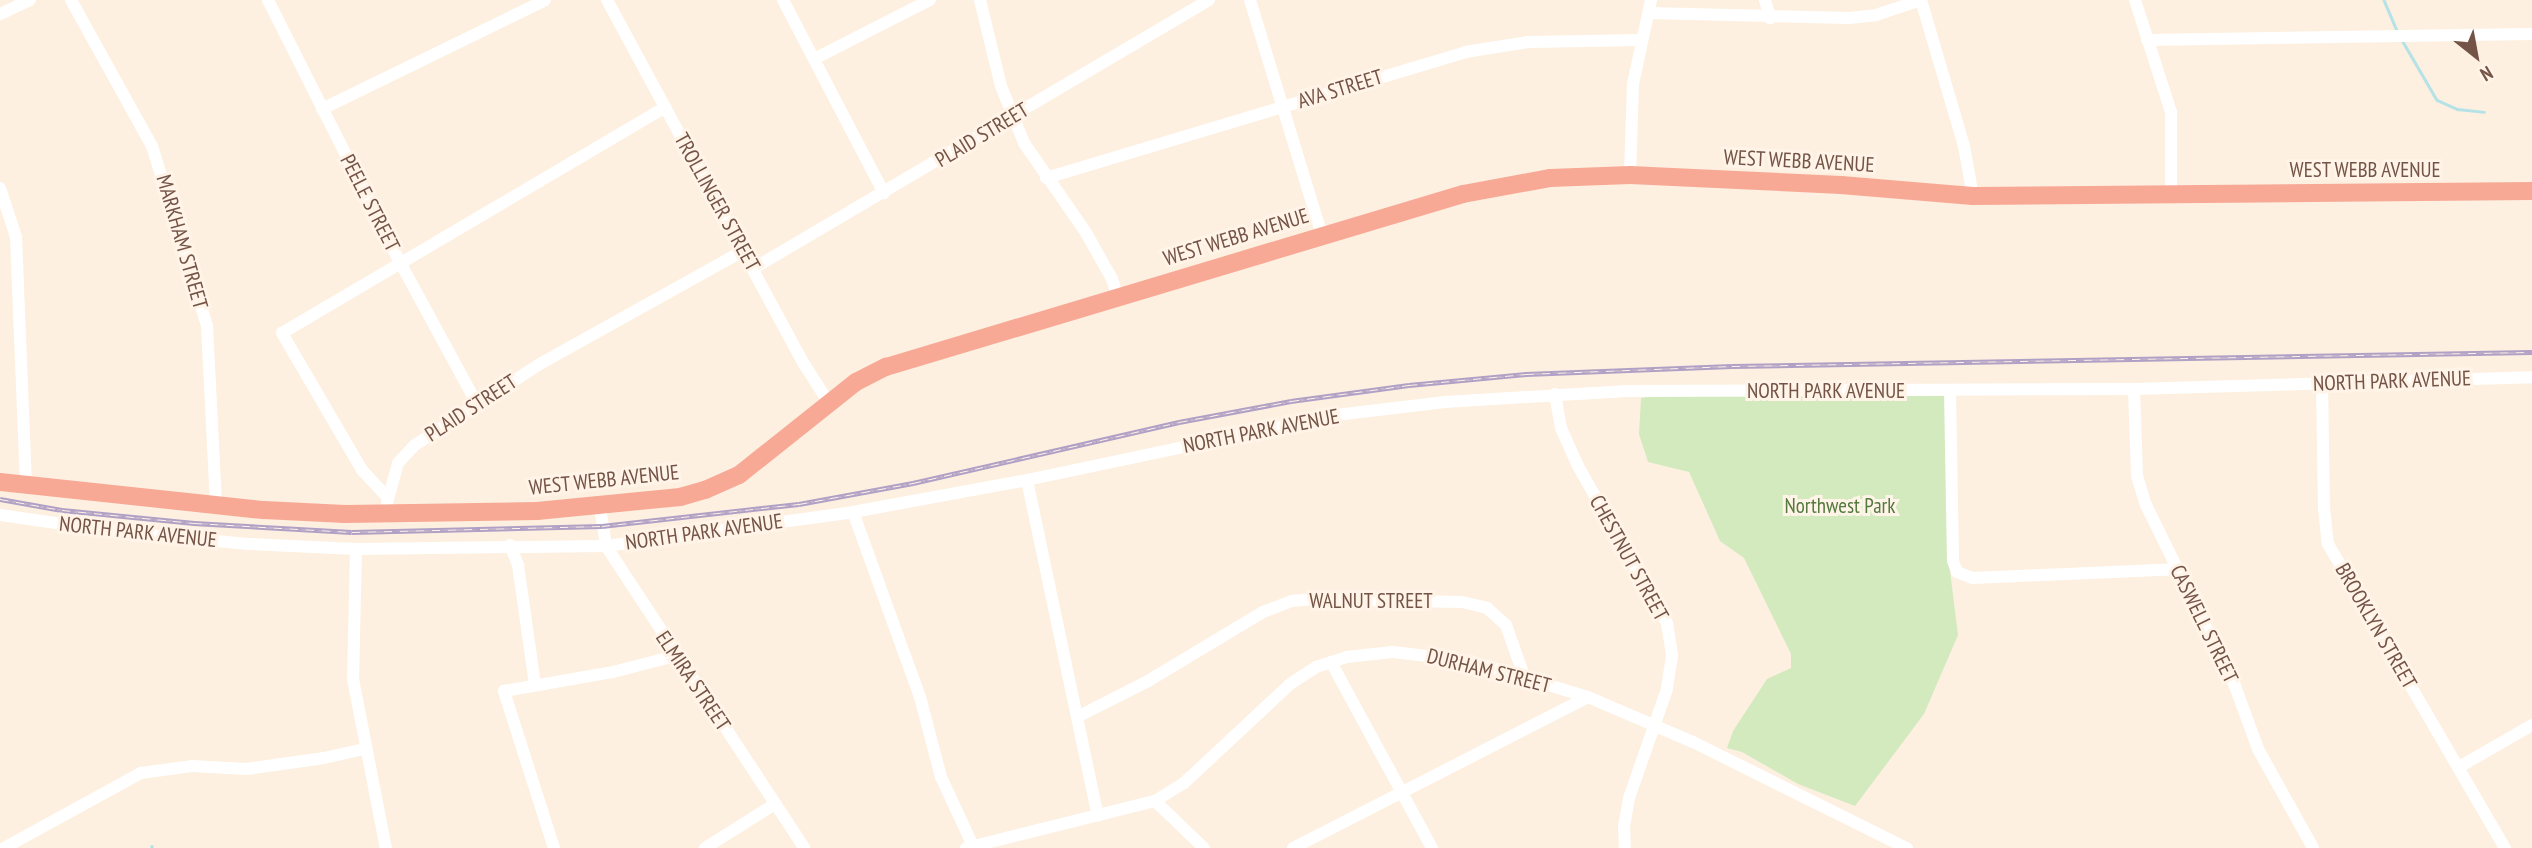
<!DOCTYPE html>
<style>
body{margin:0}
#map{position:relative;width:2532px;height:848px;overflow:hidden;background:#fdf0e0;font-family:"PT Sans Narrow",sans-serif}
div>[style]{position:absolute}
.green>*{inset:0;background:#d3eabf}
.stream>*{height:2.5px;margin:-1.25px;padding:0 1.25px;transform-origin:1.25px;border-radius:1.25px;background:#b5e2e6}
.minor>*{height:12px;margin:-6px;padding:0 6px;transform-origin:6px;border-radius:6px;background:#fff}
.highway>*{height:18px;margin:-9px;padding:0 9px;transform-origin:9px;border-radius:9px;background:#f8a996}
.rail>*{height:5px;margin-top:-2.5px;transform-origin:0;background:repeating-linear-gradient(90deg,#fff4e7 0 8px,#b1a0c5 0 16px);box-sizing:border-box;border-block:2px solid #b1a0c5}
span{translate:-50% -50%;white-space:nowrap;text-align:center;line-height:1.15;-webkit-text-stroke:6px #fff4e7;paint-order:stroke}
.street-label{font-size:21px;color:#745447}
.park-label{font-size:21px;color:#547a3f}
.north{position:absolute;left:2441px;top:21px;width:70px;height:70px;-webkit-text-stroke:5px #fff4e7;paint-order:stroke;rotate:149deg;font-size:19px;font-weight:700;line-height:28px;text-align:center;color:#745447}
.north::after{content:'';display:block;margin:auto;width:24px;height:32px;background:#745447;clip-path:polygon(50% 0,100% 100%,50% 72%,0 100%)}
</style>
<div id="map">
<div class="green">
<div style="clip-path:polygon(1654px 396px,1948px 396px,1950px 571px,1958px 635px,1924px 714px,1855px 806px,1798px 784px,1742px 752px,1727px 748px,1733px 731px,1767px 679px,1791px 668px,1791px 654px,1744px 558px,1720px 541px,1689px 472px,1648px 462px,1639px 434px,1641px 398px)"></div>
</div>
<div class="stream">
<div style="left:2384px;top:0;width:34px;rotate:67deg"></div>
<div style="left:2402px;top:40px;width:69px;rotate:59.7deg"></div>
<div style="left:2437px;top:100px;width:22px;rotate:24deg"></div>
<div style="left:2457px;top:109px;width:27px;rotate:6deg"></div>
<div style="left:152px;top:846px;width:2px;rotate:90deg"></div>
</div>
<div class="minor">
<div style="left:71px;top:0;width:167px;rotate:61deg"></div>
<div style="left:152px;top:146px;width:188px;rotate:73deg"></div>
<div style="left:207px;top:326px;width:179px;rotate:87.1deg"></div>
<div style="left:268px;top:0;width:296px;rotate:63.3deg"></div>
<div style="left:401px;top:264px;width:159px;rotate:61.5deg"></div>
<div style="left:607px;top:0;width:414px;rotate:61.6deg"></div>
<div style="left:804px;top:364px;width:46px;rotate:57.3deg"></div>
<div style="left:783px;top:0;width:218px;rotate:62.4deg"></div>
<div style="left:980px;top:0;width:89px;rotate:76.3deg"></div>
<div style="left:1001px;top:86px;width:61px;rotate:68deg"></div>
<div style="left:1024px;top:143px;width:107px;rotate:55.3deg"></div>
<div style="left:1085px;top:231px;width:55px;rotate:60.6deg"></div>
<div style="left:1112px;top:279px;width:19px;rotate:72deg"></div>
<div style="left:1250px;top:0;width:246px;rotate:73deg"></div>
<div style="left:1765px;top:0;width:19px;rotate:74deg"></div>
<div style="left:1921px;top:0;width:152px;rotate:73.6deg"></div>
<div style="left:1964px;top:146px;width:51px;rotate:79.8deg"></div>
<div style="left:2135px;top:0;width:118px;rotate:72.2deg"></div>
<div style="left:2171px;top:112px;width:82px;rotate:90deg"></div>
<div style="left:1649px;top:13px;width:200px;rotate:1.4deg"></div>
<div style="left:1849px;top:18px;width:27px;rotate:-6deg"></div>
<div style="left:1876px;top:15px;width:47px;rotate:-18.4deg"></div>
<div style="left:0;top:14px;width:33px;rotate:-25deg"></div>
<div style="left:2147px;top:40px;width:385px;rotate:-0.9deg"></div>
<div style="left:814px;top:59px;width:130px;rotate:-27deg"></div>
<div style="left:322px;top:109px;width:248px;rotate:-26deg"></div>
<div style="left:1630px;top:175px;width:91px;rotate:-88.1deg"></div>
<div style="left:1633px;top:84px;width:86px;rotate:-77.9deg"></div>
<div style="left:1046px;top:178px;width:438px;rotate:-16.7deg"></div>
<div style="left:1465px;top:52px;width:64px;rotate:-9deg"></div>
<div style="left:1528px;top:42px;width:112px;rotate:-1deg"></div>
<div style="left:0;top:188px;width:52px;rotate:71.9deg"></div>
<div style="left:16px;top:237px;width:249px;rotate:87.7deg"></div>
<div style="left:754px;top:268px;width:528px;rotate:-30.5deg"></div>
<div style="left:2322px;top:383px;width:125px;rotate:89.1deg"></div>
<div style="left:2324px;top:508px;width:36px;rotate:84deg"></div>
<div style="left:2328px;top:544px;width:352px;rotate:59.8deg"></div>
<div style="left:2134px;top:389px;width:87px;rotate:88deg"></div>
<div style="left:2137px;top:476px;width:30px;rotate:73deg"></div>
<div style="left:2146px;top:505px;width:202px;rotate:63.8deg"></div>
<div style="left:2235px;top:686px;width:67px;rotate:69.9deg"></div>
<div style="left:2258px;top:749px;width:113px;rotate:60.9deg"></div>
<div style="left:1950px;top:390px;width:171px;rotate:89deg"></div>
<div style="left:1953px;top:561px;width:12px;rotate:70deg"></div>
<div style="left:1957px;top:572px;width:17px;rotate:21deg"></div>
<div style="left:1973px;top:578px;width:203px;rotate:-2.5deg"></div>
<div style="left:1555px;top:394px;width:35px;rotate:80deg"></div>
<div style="left:1561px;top:428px;width:42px;rotate:65.9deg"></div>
<div style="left:1578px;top:466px;width:180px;rotate:60.5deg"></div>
<div style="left:1667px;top:623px;width:33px;rotate:81deg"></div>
<div style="left:1672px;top:656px;width:33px;rotate:99deg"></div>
<div style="left:1667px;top:689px;width:115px;rotate:109.2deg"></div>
<div style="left:1629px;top:798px;width:27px;rotate:100deg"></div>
<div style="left:1624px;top:825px;width:23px;rotate:88deg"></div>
<div style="left:1027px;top:480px;width:343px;rotate:78.1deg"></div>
<div style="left:388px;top:498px;width:38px;rotate:-133deg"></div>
<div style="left:362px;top:470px;width:159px;rotate:-120.3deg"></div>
<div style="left:282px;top:333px;width:445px;rotate:-30.5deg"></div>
<div style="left:387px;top:503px;width:41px;rotate:-74.6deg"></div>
<div style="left:398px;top:463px;width:25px;rotate:-47deg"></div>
<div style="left:415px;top:445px;width:147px;rotate:-33deg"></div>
<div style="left:538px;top:365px;width:235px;rotate:-29.1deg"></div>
<div style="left:600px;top:507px;width:39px;rotate:81deg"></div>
<div style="left:606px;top:546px;width:361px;rotate:56.7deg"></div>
<div style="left:853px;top:512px;width:197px;rotate:70.1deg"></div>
<div style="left:920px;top:697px;width:83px;rotate:75.3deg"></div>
<div style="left:941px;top:777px;width:78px;rotate:65.1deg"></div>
<div style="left:0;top:515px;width:126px;rotate:8.2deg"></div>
<div style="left:125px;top:533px;width:124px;rotate:5.1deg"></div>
<div style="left:249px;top:544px;width:107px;rotate:2.7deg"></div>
<div style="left:356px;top:549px;width:250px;rotate:-0.7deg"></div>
<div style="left:606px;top:546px;width:249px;rotate:-7.8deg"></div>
<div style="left:853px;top:512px;width:177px;rotate:-10.4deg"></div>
<div style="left:1027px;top:480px;width:316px;rotate:-11.9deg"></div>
<div style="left:1336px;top:415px;width:110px;rotate:-6.8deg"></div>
<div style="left:1445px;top:402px;width:182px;rotate:-3.5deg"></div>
<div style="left:1627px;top:391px;width:507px;rotate:-0.23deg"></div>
<div style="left:2134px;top:389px;width:398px;rotate:-1.7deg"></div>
<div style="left:510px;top:545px;width:22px;rotate:68deg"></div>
<div style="left:518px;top:565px;width:121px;rotate:81.9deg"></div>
<div style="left:356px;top:549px;width:130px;rotate:91.3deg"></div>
<div style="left:353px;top:679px;width:172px;rotate:79deg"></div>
<div style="left:1331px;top:662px;width:212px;rotate:61.5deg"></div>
<div style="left:1077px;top:717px;width:80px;rotate:-26.9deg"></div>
<div style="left:1148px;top:681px;width:134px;rotate:-31deg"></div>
<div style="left:1263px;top:612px;width:30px;rotate:-21deg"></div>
<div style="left:1291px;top:601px;width:22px;rotate:-5deg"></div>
<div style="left:1313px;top:599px;width:149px;rotate:1.2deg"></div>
<div style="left:1462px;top:602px;width:26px;rotate:13deg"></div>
<div style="left:1487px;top:608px;width:25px;rotate:42deg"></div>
<div style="left:1506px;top:625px;width:54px;rotate:70.6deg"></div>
<div style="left:2459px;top:767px;width:84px;rotate:-29.9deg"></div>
<div style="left:1155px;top:801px;width:68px;rotate:43.8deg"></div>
<div style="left:4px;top:848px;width:156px;rotate:-28.7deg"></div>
<div style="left:141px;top:773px;width:51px;rotate:-7.8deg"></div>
<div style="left:192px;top:766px;width:54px;rotate:3.2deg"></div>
<div style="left:246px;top:769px;width:79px;rotate:-8deg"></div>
<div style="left:324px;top:758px;width:41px;rotate:-12.7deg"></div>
<div style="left:554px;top:848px;width:165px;rotate:-107.7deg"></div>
<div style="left:504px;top:691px;width:111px;rotate:-9.9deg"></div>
<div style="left:613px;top:672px;width:64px;rotate:-14.5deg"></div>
<div style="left:705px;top:848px;width:83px;rotate:-32.2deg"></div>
<div style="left:966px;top:848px;width:195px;rotate:-14deg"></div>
<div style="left:1155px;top:801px;width:34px;rotate:-32deg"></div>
<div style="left:1184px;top:783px;width:145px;rotate:-43deg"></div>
<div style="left:1290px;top:684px;width:31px;rotate:-33deg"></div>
<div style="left:1316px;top:667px;width:32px;rotate:-18deg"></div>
<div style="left:1346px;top:657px;width:47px;rotate:-6.1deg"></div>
<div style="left:1393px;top:652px;width:78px;rotate:6.7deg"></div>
<div style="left:1470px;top:661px;width:123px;rotate:17deg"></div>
<div style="left:1588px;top:697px;width:114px;rotate:23.2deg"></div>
<div style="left:1693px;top:742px;width:239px;rotate:26.4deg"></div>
<div style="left:1293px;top:848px;width:331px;rotate:-27.1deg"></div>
</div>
<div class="highway">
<div style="left:0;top:482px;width:265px;rotate:6.1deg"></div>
<div style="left:264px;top:510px;width:81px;rotate:2.8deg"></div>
<div style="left:345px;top:514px;width:192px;rotate:-0.9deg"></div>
<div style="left:537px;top:511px;width:144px;rotate:-5.6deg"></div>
<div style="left:680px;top:497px;width:26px;rotate:-16deg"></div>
<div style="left:705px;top:490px;width:37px;rotate:-24deg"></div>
<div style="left:739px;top:475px;width:149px;rotate:-38.5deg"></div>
<div style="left:856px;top:382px;width:34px;rotate:-27deg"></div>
<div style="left:886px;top:367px;width:602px;rotate:-16.69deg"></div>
<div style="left:1463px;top:194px;width:88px;rotate:-10.4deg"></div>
<div style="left:1550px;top:178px;width:80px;rotate:-2.1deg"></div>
<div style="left:1630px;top:175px;width:211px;rotate:2.7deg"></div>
<div style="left:1841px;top:185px;width:132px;rotate:4.8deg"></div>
<div style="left:1973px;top:196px;width:559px;rotate:-0.51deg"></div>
</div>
<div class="rail">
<div style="left:0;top:499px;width:63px;rotate:10.1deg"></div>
<div style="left:62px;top:510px;width:133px;rotate:5.6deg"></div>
<div style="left:194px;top:523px;width:158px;rotate:3.3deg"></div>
<div style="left:352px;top:532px;width:250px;rotate:-1.4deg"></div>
<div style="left:602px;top:526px;width:198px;rotate:-6.4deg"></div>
<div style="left:799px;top:504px;width:116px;rotate:-10.4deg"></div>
<div style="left:913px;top:483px;width:273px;rotate:-12.9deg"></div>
<div style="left:1179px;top:422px;width:114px;rotate:-10.6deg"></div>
<div style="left:1291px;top:401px;width:119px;rotate:-7.7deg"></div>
<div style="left:1409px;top:385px;width:118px;rotate:-5.4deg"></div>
<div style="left:1526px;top:374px;width:206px;rotate:-2.2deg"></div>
<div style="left:1732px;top:366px;width:800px;rotate:-1deg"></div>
</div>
<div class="street-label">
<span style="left:1340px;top:89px;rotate:-17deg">AVA STREET</span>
<span style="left:982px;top:135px;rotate:-31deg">PLAID STREET</span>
<span style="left:1799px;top:161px;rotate:3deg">WEST WEBB AVENUE</span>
<span style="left:2365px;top:170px">WEST WEBB AVENUE</span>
<span style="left:717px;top:202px;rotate:61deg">TROLLINGER STREET</span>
<span style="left:370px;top:203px;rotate:63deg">PEELE STREET</span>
<span style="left:1236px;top:237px;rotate:-17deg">WEST WEBB AVENUE</span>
<span style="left:182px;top:242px;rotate:74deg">MARKHAM STREET</span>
<span style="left:2392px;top:381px;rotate:-2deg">NORTH PARK AVENUE</span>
<span style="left:1826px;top:391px">NORTH PARK AVENUE</span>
<span style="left:471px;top:408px;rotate:-33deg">PLAID STREET</span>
<span style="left:1261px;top:431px;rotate:-11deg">NORTH PARK AVENUE</span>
<span style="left:604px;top:480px;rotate:-6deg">WEST WEBB AVENUE</span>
<span style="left:138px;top:532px;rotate:6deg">NORTH PARK AVENUE</span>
<span style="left:704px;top:532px;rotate:-8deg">NORTH PARK AVENUE</span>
<span style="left:1629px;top:558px;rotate:61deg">CHESTNUT STREET</span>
<span style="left:1371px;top:601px">WALNUT STREET</span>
<span style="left:2204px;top:624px;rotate:64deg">CASWELL STREET</span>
<span style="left:2376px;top:626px;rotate:60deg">BROOKLYN STREET</span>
<span style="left:1489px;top:671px;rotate:14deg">DURHAM STREET</span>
<span style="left:693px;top:681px;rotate:56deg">ELMIRA STREET</span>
</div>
<div class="park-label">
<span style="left:1840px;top:506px">Northwest Park</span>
</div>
<div class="north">N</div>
</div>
